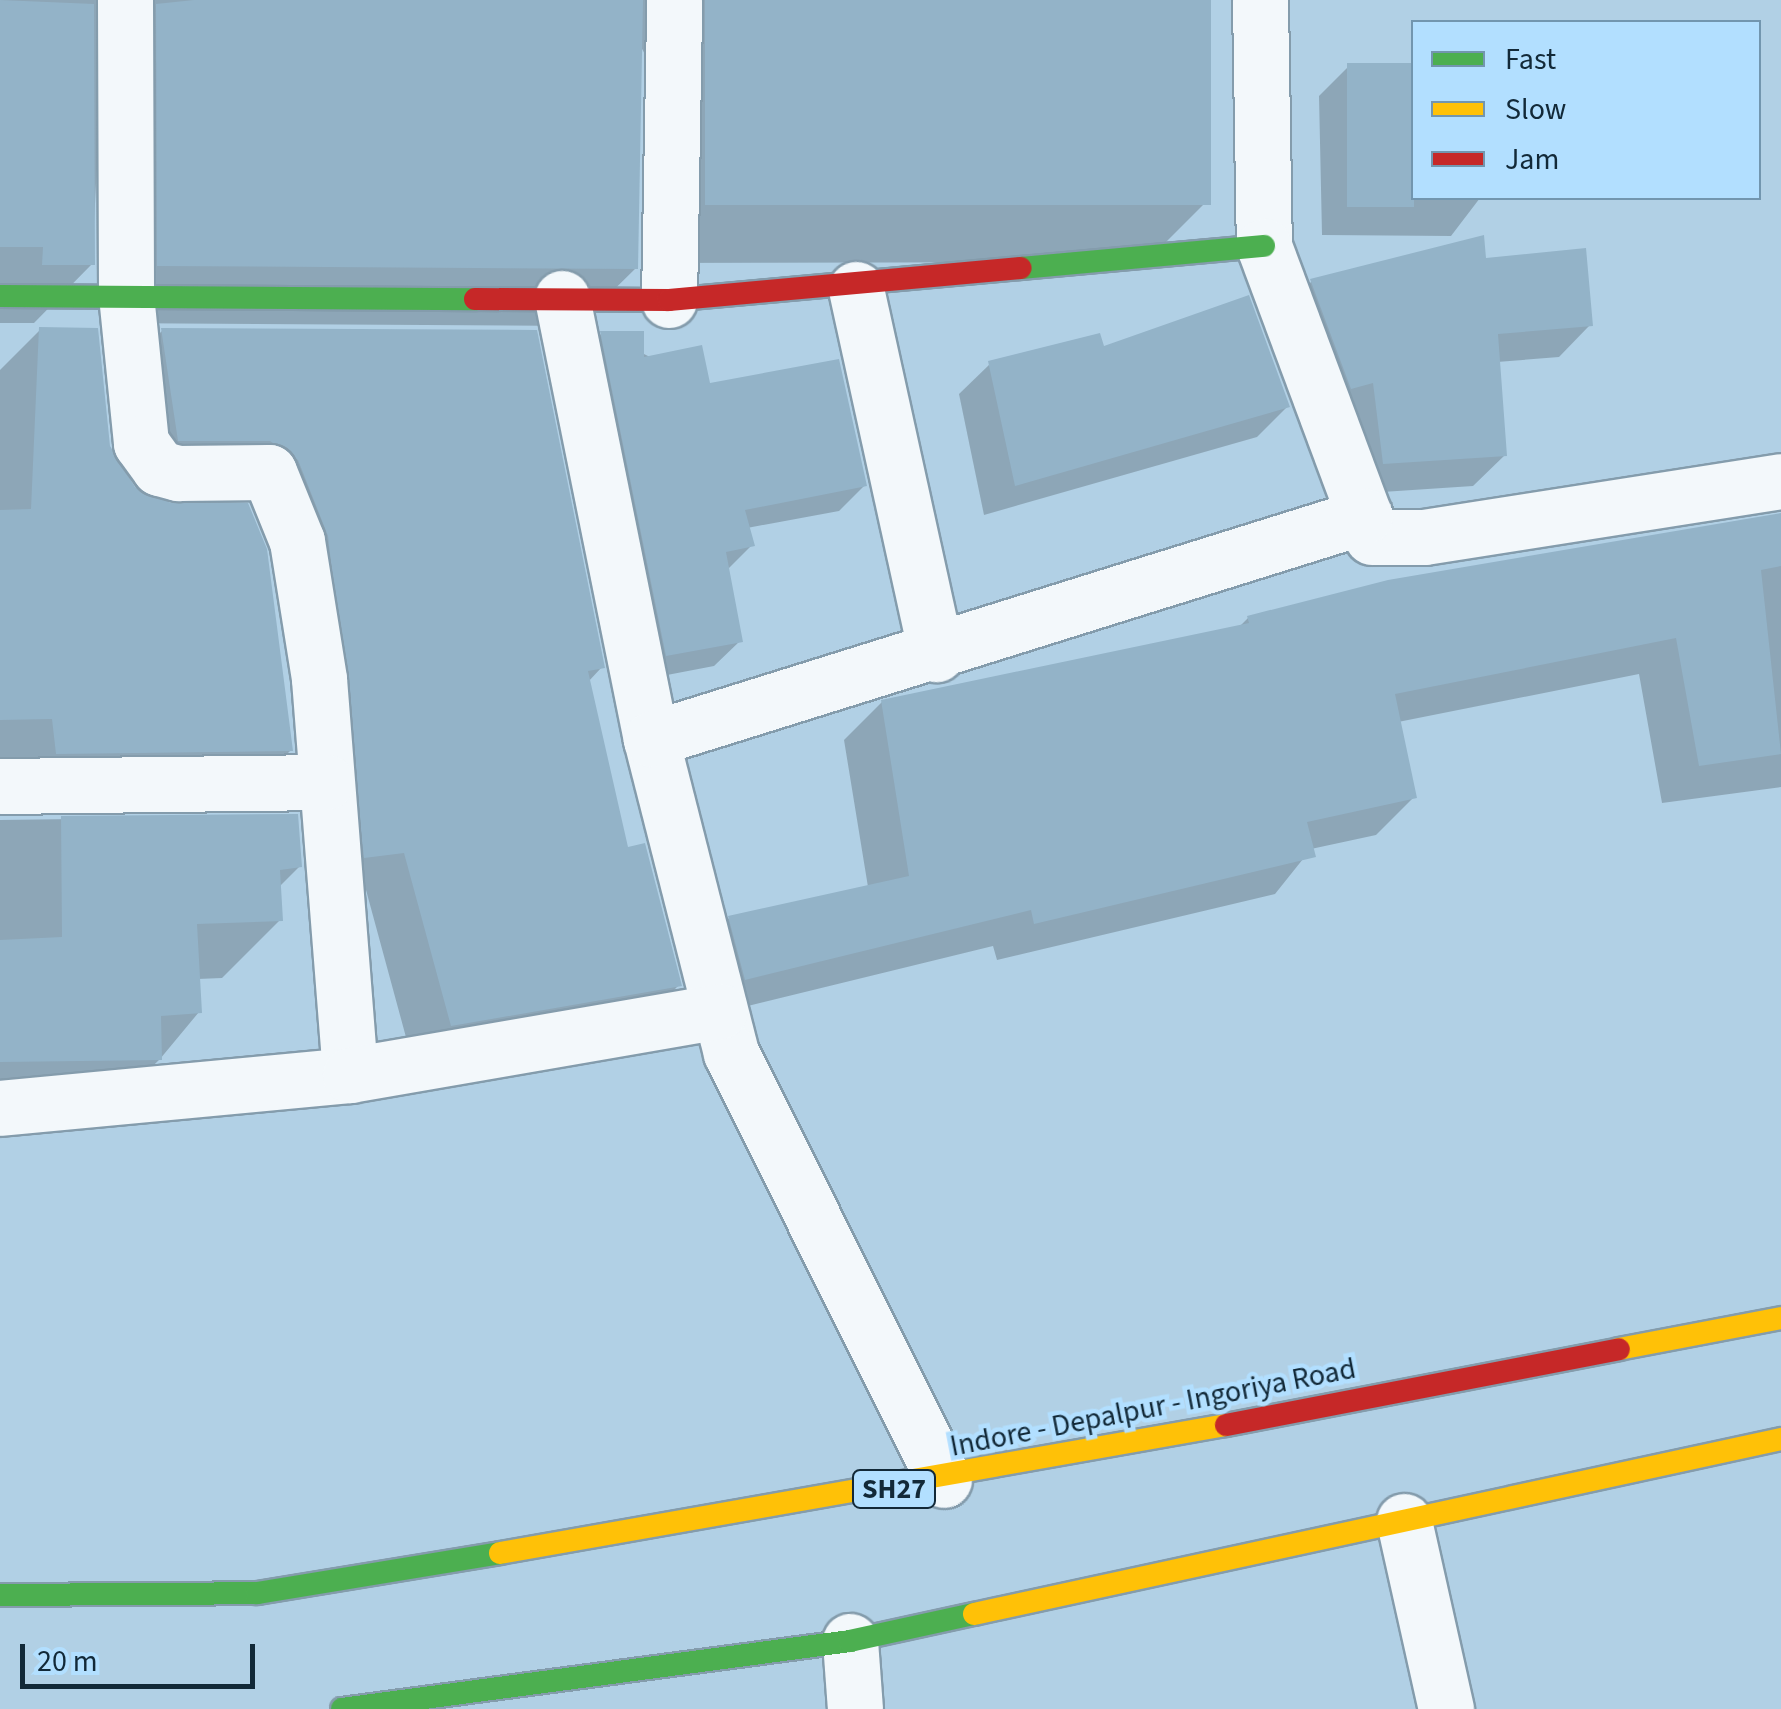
<!DOCTYPE html>
<style>
body{margin:0}
#map{position:relative;width:1781px;height:1709px;overflow:hidden;background:#b1d0e5;font-family:"Source Sans 3",sans-serif}
div>[style]{position:absolute}
.shadow>*{inset:0;background:#0003}
.building>*{inset:0;background:#93b3c8;transform-origin:0 0}
.roads{filter:drop-shadow(2px 0 #849cac) drop-shadow(-2px 0 #849cac) drop-shadow(0 2px #849cac) drop-shadow(0 -2px #849cac)}
.street>*{height:55px;margin:-27.5px;padding:0 27.5px;transform-origin:27.5px;border-radius:27.5px;background:#f3f8fb}
.fast>*{height:22px;margin:-11px;padding:0 11px;transform-origin:11px;border-radius:11px;background:#4caf50}
.slow>*{height:22px;margin:-11px;padding:0 11px;transform-origin:11px;border-radius:11px;background:#ffc107}
.jam>*{height:22px;margin:-11px;padding:0 11px;transform-origin:11px;border-radius:11px;background:#c62828}
span{translate:-50% -50%;white-space:nowrap;text-align:center;line-height:1.15;-webkit-text-stroke:9px #b2dfff;paint-order:stroke}
.shield-label span{padding:2px 8px;background:#b2dfff;border:2px solid;border-radius:8px;-webkit-text-stroke-width:0}
.shield-label{font-size:28px;color:#122938;font-weight:700}
.street-label{font-size:30px;color:#122938}
.legend{position:absolute;left:1411px;top:20px;width:350px;height:180px;box-sizing:border-box;background:#b2dfff;border:2px solid #7296af;margin:0;padding:12px 18px;list-style:none;font-size:30px;color:#122938}
.legend li{display:flex;align-items:center;gap:20px;height:50px}
.legend b{width:50px;border:2px solid #7296af}
.scale{position:absolute;left:20px;top:1644px;width:235px;height:45px;box-sizing:border-box;border:5px solid #122938;border-top:0;padding-left:12px;font-size:30px;line-height:35px;white-space:nowrap;color:#122938;-webkit-text-stroke:8px #b2dfff;paint-order:stroke}
</style>
<div id="map">
<div class="shadow">
<div style="clip-path:polygon(0 0,1207px 0,1205px 203px,1146px 262px,644px 263px,648px 60px,640px 45px,636px 268px,577px 326px,100px 323px,99px 124px,92px 264px,34px 323px,0 323px)"></div>
<div style="clip-path:polygon(1348px 67px,1414px 198px,1480px 198px,1451px 236px,1322px 235px,1319px 96px)"></div>
<div style="clip-path:polygon(1483px 261px,1590px 325px,1559px 357px,1497px 362px,1505px 455px,1473px 486px,1352px 494px,1280px 313px,1311px 282px)"></div>
<div style="clip-path:polygon(40px 330px,291px 750px,232px 809px,0 812px,0 370px)"></div>
<div style="clip-path:polygon(162px 331px,602px 667px,588px 682px,626px 850px,679px 985px,640px 1024px,413px 1063px,366px 890px,326px 896px,290px 576px,260px 499px,140px 478px,123px 369px)"></div>
<div style="clip-path:polygon(602px 333px,708px 386px,865px 485px,839px 511px,747px 528px,752px 545px,727px 570px,740px 641px,714px 666px,641px 680px,576px 359px)"></div>
<div style="clip-path:polygon(1102px 349px,1288px 406px,1257px 437px,984px 515px,959px 394px,990px 364px)"></div>
<div style="clip-path:polygon(1781px 515px,1781px 787px,1662px 803px,1639px 674px,1398px 722px,1414px 797px,1376px 835px,1311px 849px,1275px 894px,997px 960px,993px 946px,707px 1016px,692px 955px,729px 918px,868px 887px,844px 740px,882px 702px,1238px 628px,1248px 618px)"></div>
<div style="clip-path:polygon(296px 816px,300px 866px,278px 888px,280px 920px,222px 978px,198px 979px,199px 1012px,160px 1059px,101px 1117px,0 1119px,0 820px)"></div>
</div>
<div class="building">
<div style="clip-path:polygon(0 0,94px 4px,95px 265px,42px 265px,43px 247px,0 247px)"></div>
<div style="clip-path:polygon(194px 0,643px 0,638px 269px,157px 266px,156px 4px)"></div>
<div style="left:705px;top:0;width:506px;height:205px"></div>
<div style="left:1414px;top:63px;width:144px;height:67px;rotate:90deg"></div>
<div style="clip-path:polygon(1484px 235px,1486px 258px,1586px 248px,1593px 326px,1498px 334px,1507px 456px,1383px 464px,1373px 383px,1351px 389px,1310px 279px)"></div>
<div style="clip-path:polygon(1249px 295px,1290px 407px,1015px 486px,988px 361px,1100px 333px,1104px 346px)"></div>
<div style="clip-path:polygon(39px 327px,98px 328px,110px 446px,135px 487px,171px 503px,248px 503px,267px 549px,293px 751px,56px 754px,52px 719px,0 720px,0 510px,31px 509px)"></div>
<div style="clip-path:polygon(161px 328px,537px 330px,605px 668px,588px 671px,628px 847px,645px 843px,682px 986px,451px 1026px,404px 853px,364px 858px,328px 536px,298px 460px,270px 441px,178px 441px)"></div>
<div style="clip-path:polygon(600px 331px,644px 331px,644px 357px,702px 345px,710px 383px,839px 359px,867px 486px,745px 510px,755px 546px,726px 552px,743px 642px,666px 656px)"></div>
<div style="clip-path:polygon(1781px 513px,1781px 566px,1761px 570px,1781px 754px,1699px 766px,1676px 638px,1395px 694px,1417px 798px,1307px 822px,1316px 857px,1034px 924px,1031px 910px,745px 980px,728px 916px,909px 876px,881px 700px,1249px 623px,1247px 616px,1388px 580px)"></div>
<div style="clip-path:polygon(298px 814px,302px 867px,280px 870px,283px 921px,197px 924px,202px 1013px,161px 1016px,162px 1060px,0 1062px,0 940px,62px 937px,61px 816px)"></div>
</div>
<div class="roads">
<div class="street">
<div style="left:125px;top:0;width:295px;rotate:89.8deg"></div>
<div style="left:126px;top:295px;width:149px;rotate:84.2deg"></div>
<div style="left:141px;top:443px;width:31px;rotate:54deg"></div>
<div style="left:159px;top:468px;width:20px;rotate:15deg"></div>
<div style="left:178px;top:473px;width:91px;rotate:-0.6deg"></div>
<div style="left:269px;top:472px;width:74px;rotate:67.9deg"></div>
<div style="left:297px;top:541px;width:140px;rotate:80.9deg"></div>
<div style="left:319px;top:679px;width:397px;rotate:85.5deg"></div>
<div style="left:1260px;top:0;width:246px;rotate:89.1deg"></div>
<div style="left:1264px;top:246px;width:310px;rotate:69.6deg"></div>
<div style="left:1372px;top:537px;width:52px"></div>
<div style="left:1424px;top:537px;width:361px;rotate:-8.9deg"></div>
<div style="left:856px;top:289px;width:374px;rotate:77.6deg"></div>
<div style="left:562px;top:298px;width:450px;rotate:78.6deg"></div>
<div style="left:651px;top:739px;width:324px;rotate:75.7deg"></div>
<div style="left:731px;top:1053px;width:477px;rotate:63.5deg"></div>
<div style="left:669px;top:300px;width:300px;rotate:-89deg"></div>
<div style="left:651px;top:739px;width:748px;rotate:-17.34deg"></div>
<div style="left:0;top:786px;width:326px;rotate:-0.7deg"></div>
<div style="left:0;top:1108px;width:352px;rotate:-5.4deg"></div>
<div style="left:350px;top:1075px;width:375px;rotate:-9.8deg"></div>
<div style="left:1404px;top:1521px;width:193px;rotate:77.4deg"></div>
<div style="left:850px;top:1641px;width:68px;rotate:85.8deg"></div>
</div>
<div class="fast">
<div style="left:1021px;top:268px;width:244px;rotate:-5.2deg"></div>
<div style="left:0;top:296px;width:475px;rotate:0.4deg"></div>
<div style="left:0;top:1595px;width:257px;rotate:-0.4deg"></div>
<div style="left:257px;top:1593px;width:246px;rotate:-9.3deg"></div>
<div style="left:342px;top:1709px;width:513px;rotate:-7.62deg"></div>
<div style="left:850px;top:1641px;width:127px;rotate:-12.3deg"></div>
</div>
<div class="slow">
<div style="left:1619px;top:1349px;width:165px;rotate:-10.8deg"></div>
<div style="left:500px;top:1553px;width:737px;rotate:-10deg"></div>
<div style="left:974px;top:1614px;width:826px;rotate:-12.24deg"></div>
</div>
<div class="jam">
<div style="left:475px;top:299px;width:194px;rotate:0.3deg"></div>
<div style="left:669px;top:300px;width:353px;rotate:-5.2deg"></div>
<div style="left:1226px;top:1425px;width:400px;rotate:-10.9deg"></div>
</div>
</div>
<div class="shield-label">
<span style="left:894px;top:1489px">SH27</span>
</div>
<div class="street-label">
<span style="left:1153px;top:1408px;rotate:-11deg">Indore - Depalpur - Ingoriya Road</span>
</div>
<ul class="legend">
<li><b style="height:12px;background:#4caf50"></b>Fast</li>
<li><b style="height:12px;background:#ffc107"></b>Slow</li>
<li><b style="height:12px;background:#c62828"></b>Jam</li>
</ul>
<div class="scale">20 m</div>
</div>
